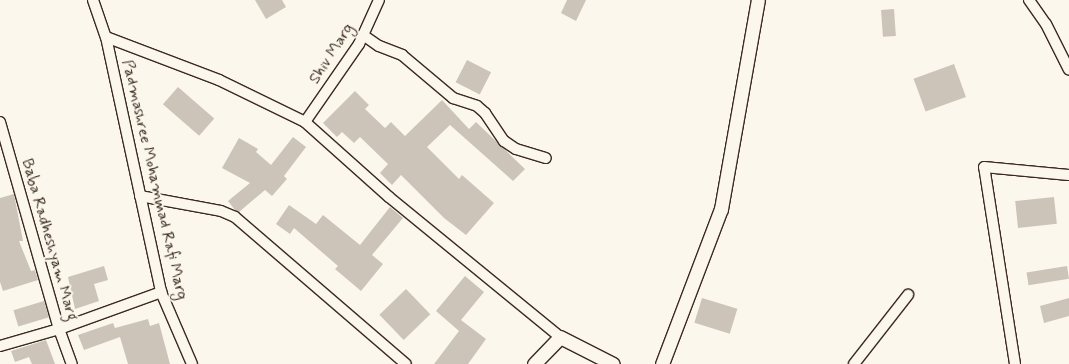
<!DOCTYPE html>
<style>
body{margin:0}
#map{position:relative;width:1069px;height:364px;overflow:hidden;background:#fbf7ec;font-family:Mynerve,sans-serif}
div>[style]{position:absolute}
.building>*{inset:0;background:#ccc4b9;transform-origin:0 0}
.roads{filter:drop-shadow(1px 0 #3b2a1e) drop-shadow(-1px 0 #3b2a1e) drop-shadow(0 1px #3b2a1e) drop-shadow(0 -1px #3b2a1e)}
.minor>*{height:10px;margin:-5px;padding:0 5px;transform-origin:5px;border-radius:5px;background:#fbf7ec}
.tertiary>*{height:13px;margin:-6.5px;padding:0 6.5px;transform-origin:6.5px;border-radius:6.5px;background:#fbf7ec}
span{translate:-50% -50%;white-space:nowrap;text-align:center;line-height:1.15;-webkit-text-stroke:4px #fbf7ec;paint-order:stroke}
.street-label{font-size:16px;color:#3b2a1e}
</style>
<div id="map">
<div class="building">
<div style="clip-path:polygon(255px 0,282px 0,286px 7px,266px 19px)"></div>
<div style="clip-path:polygon(567px 0,586px 0,576px 21px,561px 13px)"></div>
<div style="left:894px;top:9px;width:27px;height:13px;rotate:86deg"></div>
<div style="left:467px;top:60px;width:27px;height:25px;rotate:27deg"></div>
<div style="left:954px;top:64px;width:35px;height:43px;rotate:70deg"></div>
<div style="left:178px;top:87px;width:48px;height:23px;rotate:41deg"></div>
<div style="clip-path:polygon(355px 91px,369px 105px,365px 109px,385px 128px,391px 122px,405px 136px,442px 100px,469px 129px,476px 122px,525px 169px,513px 181px,450px 125px,427px 147px,459px 179px,462px 175px,494px 203px,466px 235px,444px 218px,401px 175px,392px 185px,380px 173px,388px 164px,360px 137px,354px 143px,342px 132px,337px 137px,323px 123px)"></div>
<div style="clip-path:polygon(293px 137px,306px 147px,284px 176px,287px 179px,272px 196px,265px 190px,239px 212px,235px 210px,228px 201px,250px 183px,222px 168px,239px 138px,258px 149px,256px 152px,271px 165px)"></div>
<div style="clip-path:polygon(14px 194px,23px 241px,19px 241px,31px 271px,35px 270px,38px 280px,3px 291px,0 282px,0 198px)"></div>
<div style="left:1054px;top:197px;width:27px;height:39px;rotate:84deg"></div>
<div style="clip-path:polygon(289px 205px,316px 224px,323px 215px,360px 245px,390px 207px,403px 218px,372px 255px,383px 264px,361px 291px,335px 269px,338px 266px,294px 228px,290px 234px,276px 224px)"></div>
<div style="clip-path:polygon(104px 266px,108px 280px,94px 284px,99px 301px,75px 309px,68px 277px)"></div>
<div style="left:1067px;top:266px;width:13px;height:41px;rotate:81deg"></div>
<div style="clip-path:polygon(465px 276px,484px 292px,461px 320px,486px 339px,468px 364px,434px 364px,459px 331px,436px 311px)"></div>
<div style="left:406px;top:289px;width:35px;height:37px;rotate:46deg"></div>
<div style="left:702px;top:298px;width:37px;height:26px;rotate:17deg"></div>
<div style="clip-path:polygon(1069px 298px,1069px 316px,1044px 323px,1040px 306px)"></div>
<div style="left:44px;top:301px;width:17px;height:32px;rotate:73deg"></div>
<div style="clip-path:polygon(148px 319px,150px 326px,159px 323px,170px 364px,128px 364px,120px 337px,84px 350px,78px 335px,113px 323px,115px 328px)"></div>
<div style="clip-path:polygon(46px 340px,55px 364px,32px 364px,29px 357px,15px 362px,11px 351px)"></div>
</div>
<div class="roads">
<div class="minor">
<div style="left:93px;top:0;width:39px;rotate:71deg"></div>
<div style="left:106px;top:37px;width:261px;rotate:77.8deg"></div>
<div style="left:161px;top:292px;width:78px;rotate:66.7deg"></div>
<div style="left:1029px;top:0;width:29px;rotate:55deg"></div>
<div style="left:1046px;top:24px;width:51px;rotate:63.4deg"></div>
<div style="left:363px;top:35px;width:19px;rotate:35deg"></div>
<div style="left:379px;top:46px;width:25px;rotate:21deg"></div>
<div style="left:402px;top:55px;width:67px;rotate:40.1deg"></div>
<div style="left:453px;top:98px;width:25px;rotate:18deg"></div>
<div style="left:477px;top:106px;width:11px;rotate:41deg"></div>
<div style="left:485px;top:113px;width:34px;rotate:56deg"></div>
<div style="left:504px;top:141px;width:14px;rotate:34deg"></div>
<div style="left:516px;top:149px;width:31px;rotate:17deg"></div>
<div style="left:106px;top:37px;width:121px;rotate:20.8deg"></div>
<div style="left:219px;top:80px;width:96px;rotate:26deg"></div>
<div style="left:305px;top:122px;width:113px;rotate:41.8deg"></div>
<div style="left:389px;top:197px;width:221px;rotate:39.3deg"></div>
<div style="left:0;top:122px;width:215px;rotate:74.1deg"></div>
<div style="left:59px;top:329px;width:37px;rotate:70deg"></div>
<div style="left:305px;top:122px;width:95px;rotate:-55.3deg"></div>
<div style="left:359px;top:44px;width:48px;rotate:-65.6deg"></div>
<div style="left:140px;top:196px;width:82px;rotate:10.5deg"></div>
<div style="left:221px;top:211px;width:15px;rotate:23deg"></div>
<div style="left:235px;top:217px;width:225px;rotate:40.7deg"></div>
<div style="left:0;top:346px;width:61px;rotate:-16.1deg"></div>
<div style="left:59px;top:329px;width:109px;rotate:-19.9deg"></div>
<div style="left:854px;top:364px;width:88px;rotate:-52deg"></div>
<div style="left:1015px;top:364px;width:199px;rotate:-98.9deg"></div>
<div style="left:984px;top:167px;width:85px;rotate:5.4deg"></div>
</div>
<div class="tertiary">
<div style="left:534px;top:364px;width:37px;rotate:-46deg"></div>
<div style="left:560px;top:337px;width:59px;rotate:27deg"></div>
<div style="left:662px;top:364px;width:166px;rotate:-69.2deg"></div>
<div style="left:721px;top:209px;width:212px;rotate:-80deg"></div>
</div>
</div>
<div class="street-label">
<span style="left:332px;top:54px;rotate:-57deg">Shiv Marg</span>
<span style="left:154px;top:180px;rotate:77deg">Padmashree Mohammad Rafi Marg</span>
<span style="left:49px;top:240px;rotate:74deg">Baba Radheshyam Marg</span>
</div>
</div>
